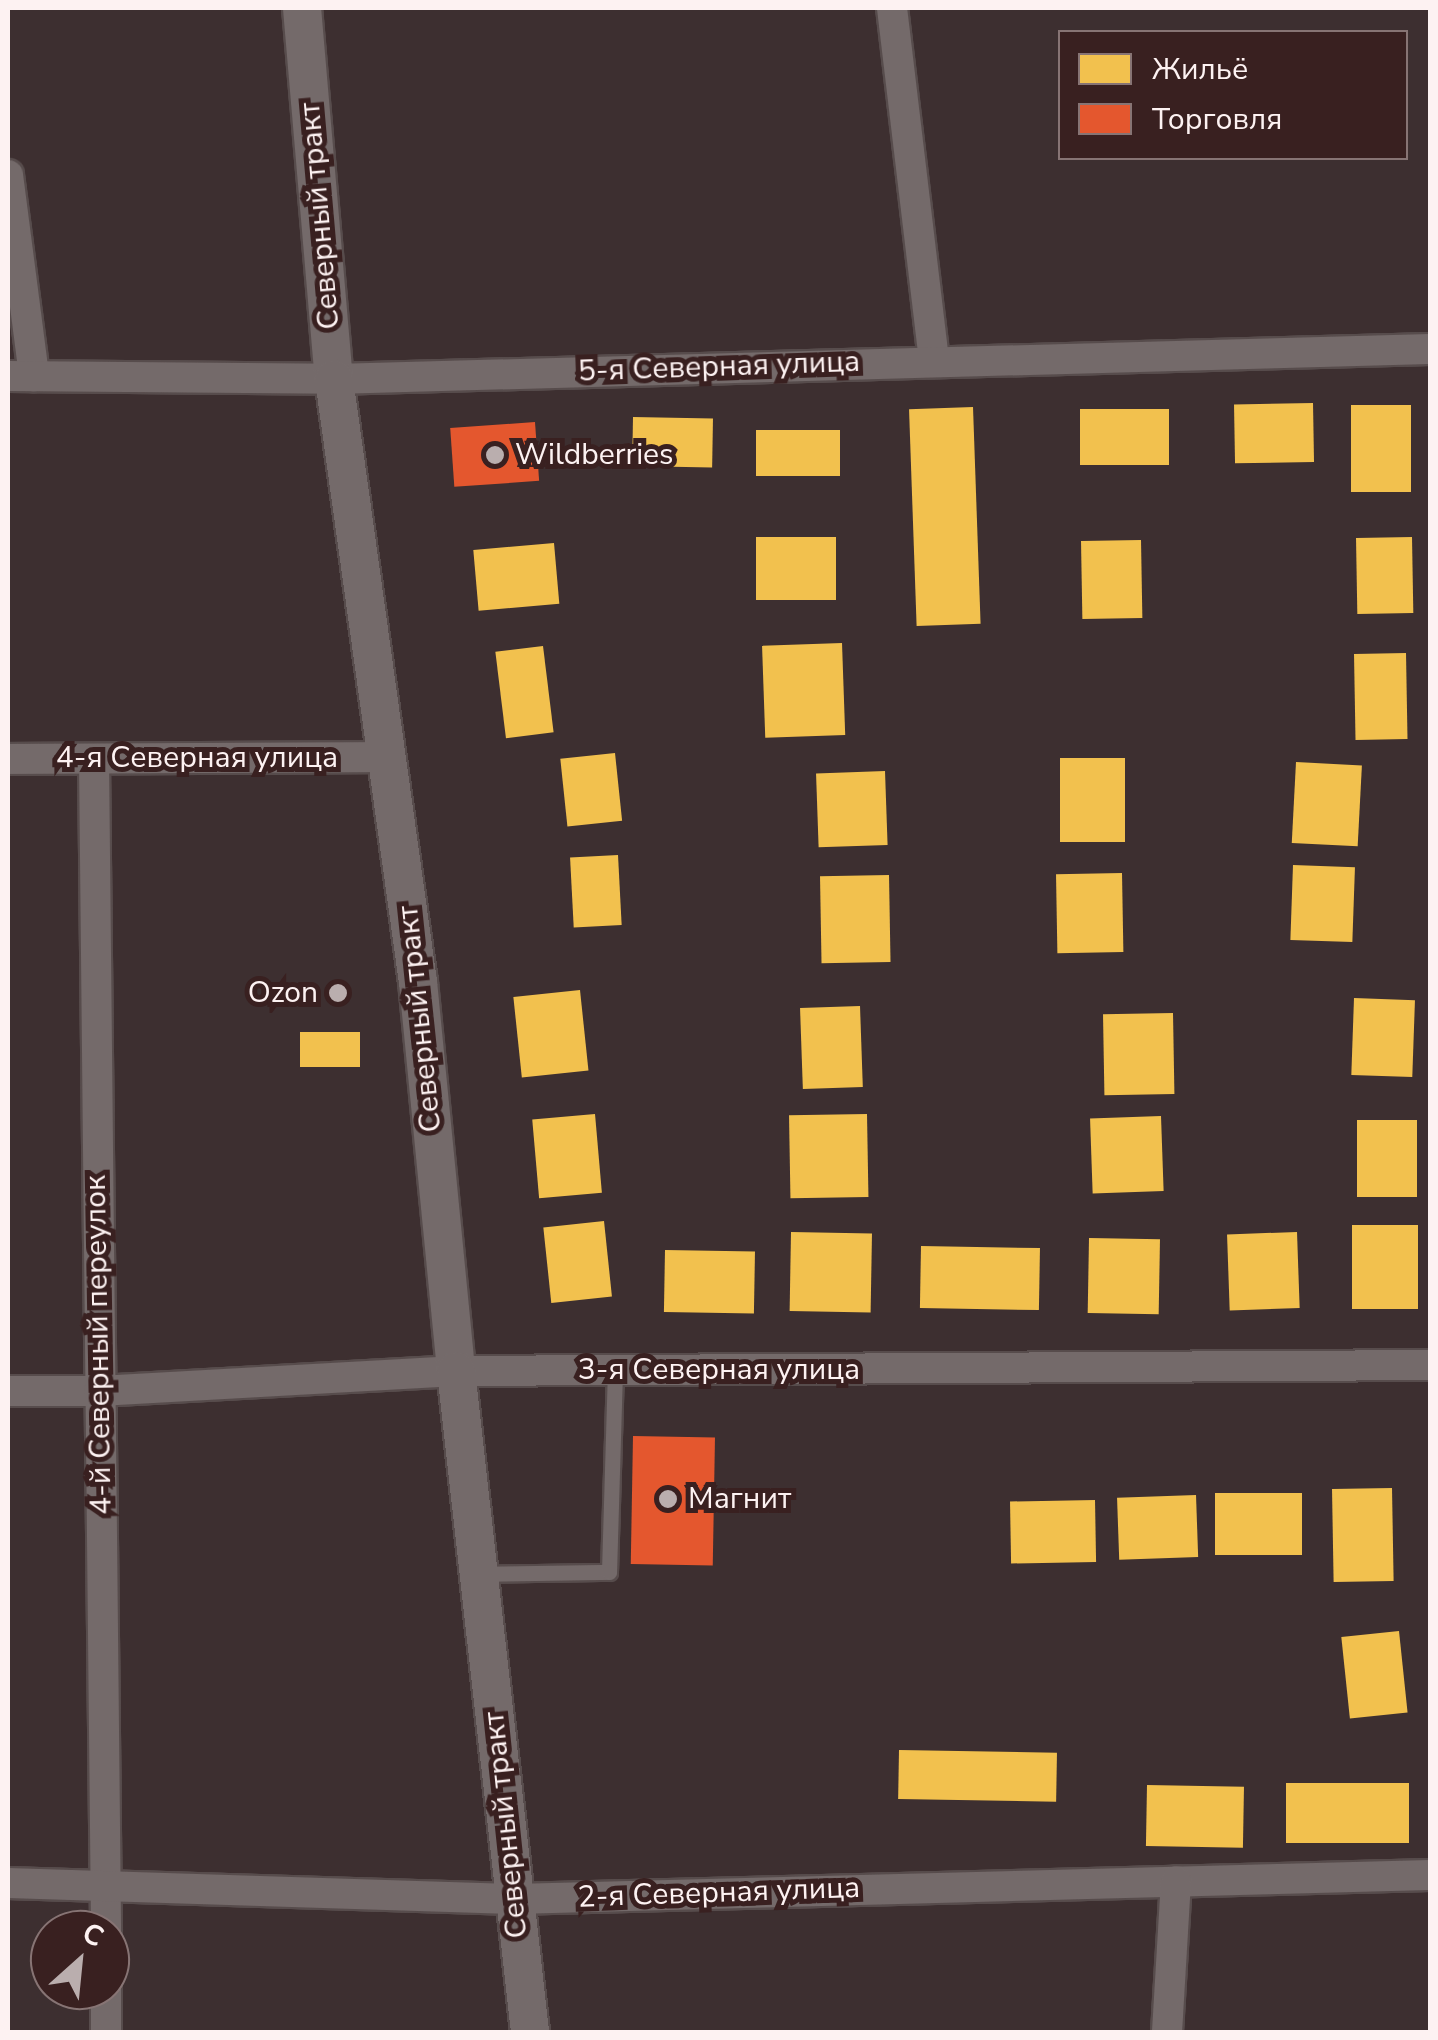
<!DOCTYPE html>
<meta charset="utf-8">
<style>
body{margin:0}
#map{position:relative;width:1438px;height:2040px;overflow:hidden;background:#3d2f30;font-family:"Nunito Sans",sans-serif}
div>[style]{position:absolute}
.homes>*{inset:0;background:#f2c14e;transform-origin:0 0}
.shops>*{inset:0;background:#e4572e;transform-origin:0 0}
.roads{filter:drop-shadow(2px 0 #574c4c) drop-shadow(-2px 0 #574c4c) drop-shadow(0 2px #574c4c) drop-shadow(0 -2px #574c4c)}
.service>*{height:15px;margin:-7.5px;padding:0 7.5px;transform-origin:7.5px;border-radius:7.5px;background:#746a6a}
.minor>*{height:30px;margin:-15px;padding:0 15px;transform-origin:15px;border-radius:15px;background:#746a6a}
.tertiary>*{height:38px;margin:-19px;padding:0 19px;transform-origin:19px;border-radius:19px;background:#746a6a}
.dots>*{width:28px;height:28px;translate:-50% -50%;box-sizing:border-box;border:5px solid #392020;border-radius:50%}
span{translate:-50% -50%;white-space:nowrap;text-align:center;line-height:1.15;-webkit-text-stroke:10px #392020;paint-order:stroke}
.street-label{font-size:30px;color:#fdf2f2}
.poi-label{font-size:30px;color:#fdf2f2}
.left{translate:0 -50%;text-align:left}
.right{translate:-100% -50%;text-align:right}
.frame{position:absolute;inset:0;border:10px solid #fdf2f2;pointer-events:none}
.legend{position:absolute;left:1058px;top:30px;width:350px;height:130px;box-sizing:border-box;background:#392020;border:2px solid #877474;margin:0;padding:12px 18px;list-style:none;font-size:30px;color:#fdf2f2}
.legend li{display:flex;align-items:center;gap:20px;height:50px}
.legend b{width:50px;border:2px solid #877474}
.north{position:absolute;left:30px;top:1910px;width:100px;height:100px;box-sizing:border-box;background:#392020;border:2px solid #877474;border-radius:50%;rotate:27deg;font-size:28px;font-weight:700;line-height:40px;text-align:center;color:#fdf2f2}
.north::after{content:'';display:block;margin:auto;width:35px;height:45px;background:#baaeae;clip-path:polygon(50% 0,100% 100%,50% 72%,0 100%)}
</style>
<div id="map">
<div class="homes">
<div style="left:1313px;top:403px;width:59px;height:79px;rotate:89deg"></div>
<div style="left:1351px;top:405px;width:60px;height:87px"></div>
<div style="left:973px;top:407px;width:217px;height:64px;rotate:88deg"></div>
<div style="left:1080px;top:409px;width:89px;height:56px"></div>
<div style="left:633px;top:417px;width:80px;height:49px;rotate:1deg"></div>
<div style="left:756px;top:430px;width:84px;height:46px"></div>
<div style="left:836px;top:537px;width:63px;height:80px;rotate:90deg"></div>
<div style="left:1412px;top:537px;width:76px;height:56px;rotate:89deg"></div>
<div style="left:1141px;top:540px;width:78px;height:60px;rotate:89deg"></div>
<div style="left:554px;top:543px;width:61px;height:81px;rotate:85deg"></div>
<div style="left:842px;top:643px;width:92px;height:80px;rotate:88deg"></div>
<div style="left:543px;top:646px;width:87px;height:48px;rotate:83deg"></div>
<div style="left:1406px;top:653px;width:86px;height:52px;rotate:89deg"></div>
<div style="left:615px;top:753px;width:68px;height:55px;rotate:84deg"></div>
<div style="left:1060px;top:758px;width:65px;height:84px"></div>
<div style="left:1296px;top:762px;width:66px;height:81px;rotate:3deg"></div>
<div style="left:885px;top:771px;width:74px;height:69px;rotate:88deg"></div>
<div style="left:618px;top:855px;width:70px;height:48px;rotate:87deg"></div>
<div style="left:1293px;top:865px;width:62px;height:75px;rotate:2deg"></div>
<div style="left:1122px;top:873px;width:79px;height:66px;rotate:89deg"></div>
<div style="left:889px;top:875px;width:87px;height:69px;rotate:89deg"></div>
<div style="left:580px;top:990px;width:81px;height:67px;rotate:84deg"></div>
<div style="left:1354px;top:998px;width:61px;height:77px;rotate:2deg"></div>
<div style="left:860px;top:1006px;width:81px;height:60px;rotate:88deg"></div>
<div style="left:1173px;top:1013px;width:81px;height:70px;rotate:89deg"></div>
<div style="left:360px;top:1032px;width:35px;height:60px;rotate:90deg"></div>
<div style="left:595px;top:1114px;width:79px;height:63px;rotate:85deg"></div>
<div style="left:867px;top:1114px;width:83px;height:78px;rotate:89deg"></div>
<div style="left:1161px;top:1116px;width:75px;height:71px;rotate:88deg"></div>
<div style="left:1357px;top:1120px;width:60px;height:77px"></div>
<div style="left:604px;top:1221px;width:76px;height:61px;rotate:84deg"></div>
<div style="left:1352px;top:1225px;width:66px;height:84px"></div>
<div style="left:791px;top:1232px;width:81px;height:79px;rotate:1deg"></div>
<div style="left:1297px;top:1232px;width:76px;height:70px;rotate:88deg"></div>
<div style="left:1089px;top:1238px;width:71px;height:75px;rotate:1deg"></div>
<div style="left:921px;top:1246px;width:119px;height:62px;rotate:1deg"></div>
<div style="left:665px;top:1250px;width:90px;height:62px;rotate:1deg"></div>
<div style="left:1392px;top:1488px;width:93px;height:60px;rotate:89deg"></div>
<div style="left:1302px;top:1493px;width:62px;height:87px;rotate:90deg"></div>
<div style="left:1196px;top:1495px;width:62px;height:79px;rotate:88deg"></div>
<div style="left:1095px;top:1500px;width:62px;height:85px;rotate:89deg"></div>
<div style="left:1399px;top:1631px;width:82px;height:58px;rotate:84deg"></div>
<div style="left:899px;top:1750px;width:158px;height:49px;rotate:1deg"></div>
<div style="left:1286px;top:1783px;width:123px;height:60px"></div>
<div style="left:1147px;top:1785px;width:97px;height:61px;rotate:1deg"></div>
</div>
<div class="shops">
<div style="left:535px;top:422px;width:59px;height:85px;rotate:86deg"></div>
<div style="left:633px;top:1436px;width:82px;height:128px;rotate:1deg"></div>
</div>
<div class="roads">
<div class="service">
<div style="left:478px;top:1574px;width:131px;rotate:-0.9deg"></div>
<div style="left:609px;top:1572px;width:202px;rotate:-88.3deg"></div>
</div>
<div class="minor">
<div style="left:892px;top:8px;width:354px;rotate:83.2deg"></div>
<div style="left:8px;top:175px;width:203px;rotate:82.6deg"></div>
<div style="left:8px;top:376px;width:326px;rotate:0.5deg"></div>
<div style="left:334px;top:379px;width:1096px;rotate:-1.57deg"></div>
<div style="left:8px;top:759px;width:378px;rotate:-0.3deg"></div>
<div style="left:94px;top:759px;width:1171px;rotate:89.41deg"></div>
<div style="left:8px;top:1391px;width:91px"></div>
<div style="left:99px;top:1391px;width:358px;rotate:-3.2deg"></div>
<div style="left:456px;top:1371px;width:974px;rotate:-0.35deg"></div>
<div style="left:8px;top:1883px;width:506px;rotate:1.81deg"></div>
<div style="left:514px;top:1899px;width:916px;rotate:-1.5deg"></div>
<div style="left:106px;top:1990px;width:42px;rotate:90deg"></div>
<div style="left:1167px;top:2032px;width:151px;rotate:-86.6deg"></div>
</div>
<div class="tertiary">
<div style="left:302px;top:8px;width:372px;rotate:85.1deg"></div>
<div style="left:334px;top:379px;width:609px;rotate:82.07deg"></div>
<div style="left:418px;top:982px;width:391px;rotate:84.4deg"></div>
<div style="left:456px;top:1371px;width:665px;rotate:83.61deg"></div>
</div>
</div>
<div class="dots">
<div style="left:495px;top:455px;background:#baaeae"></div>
<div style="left:338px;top:993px;background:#baaeae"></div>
<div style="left:668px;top:1499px;background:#baaeae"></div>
</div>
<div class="street-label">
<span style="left:320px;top:216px;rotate:-95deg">Северный тракт</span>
<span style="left:719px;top:367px;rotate:-2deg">5-я Северная улица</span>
<span style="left:197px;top:758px">4-я Северная улица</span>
<span style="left:420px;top:1019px;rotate:-96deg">Северный тракт</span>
<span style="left:99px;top:1345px;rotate:-91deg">4-й Северный переулок</span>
<span style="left:719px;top:1370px">3-я Северная улица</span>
<span style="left:506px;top:1825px;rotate:-96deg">Северный тракт</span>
<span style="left:719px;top:1893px;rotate:-2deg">2-я Северная улица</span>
</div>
<div class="poi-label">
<span class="left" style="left:515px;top:455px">Wildberries</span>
<span class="right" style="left:318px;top:993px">Ozon</span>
<span class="left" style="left:688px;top:1499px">Магнит</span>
</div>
<div class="frame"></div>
<ul class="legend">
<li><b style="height:28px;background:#f2c14e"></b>Жильё</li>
<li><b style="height:28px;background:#e4572e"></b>Торговля</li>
</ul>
<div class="north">С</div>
</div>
